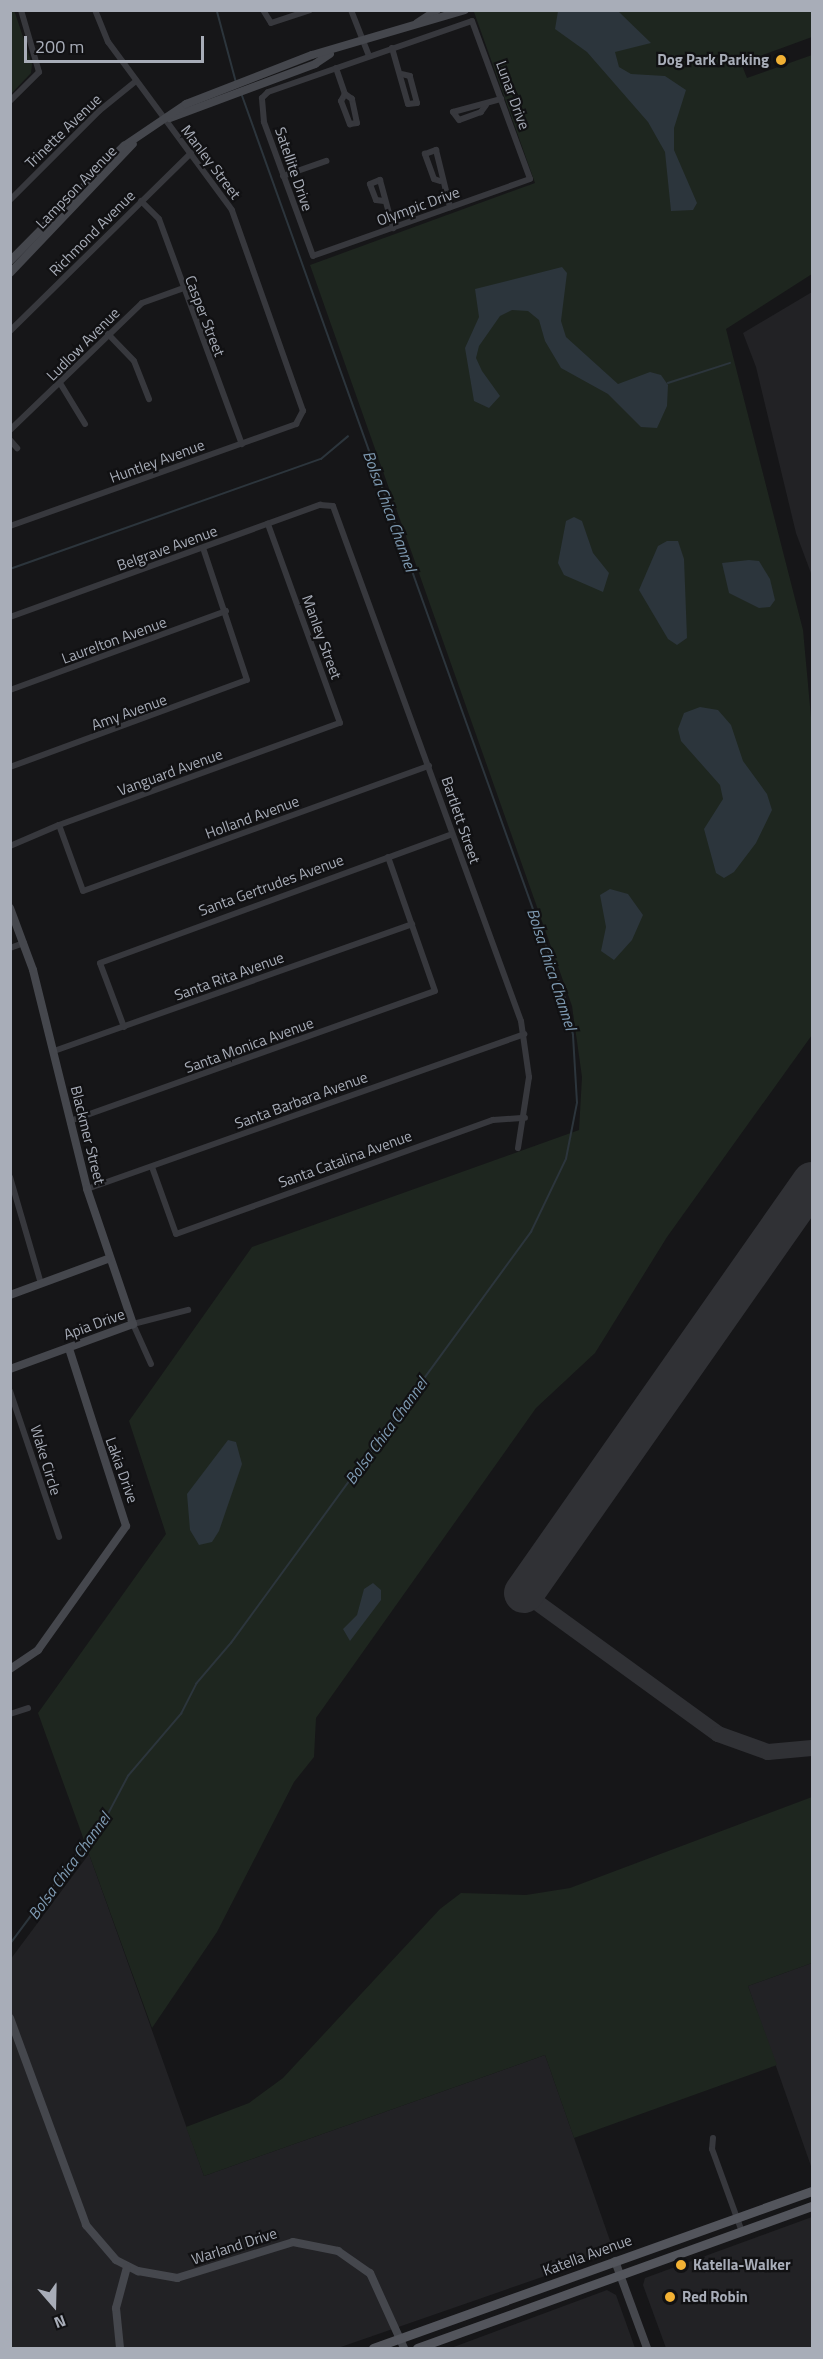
<!DOCTYPE html>
<style>
body{margin:0}
#map{position:relative;width:823px;height:2359px;overflow:hidden;background:#161618;font-family:"Titillium Web",sans-serif}
div>[style]{position:absolute}
.built>*{inset:0;background:#222225}
.green>*{inset:0;background:#1e261f}
.water>*{inset:0;background:#2c353c}
.stream>*{height:1.5px;margin:-0.75px;padding:0 0.75px;transform-origin:0.75px;border-radius:0.75px;background:#2c353c}
.taxiway>*{height:16px;margin:-8px;padding:0 8px;transform-origin:8px;border-radius:8px;background:#303135}
.runway>*{height:40px;margin:-20px;padding:0 20px;transform-origin:20px;border-radius:20px;background:#303135}
.street>*{height:6px;margin:-3px;padding:0 3px;transform-origin:3px;border-radius:3px;background:#37383d}
.secondary>*{height:8px;margin:-4px;padding:0 4px;transform-origin:4px;border-radius:4px;background:#45474d}
.primary>*{height:9px;margin:-4.5px;padding:0 4.5px;transform-origin:4.5px;border-radius:4.5px;background:#53555c}
.dots>*{width:16px;height:16px;translate:-50% -50%;box-sizing:border-box;border:3px solid #111113;border-radius:50%}
span{translate:-50% -50%;white-space:nowrap;text-align:center;line-height:1.15;-webkit-text-stroke:4.5px #111113;paint-order:stroke}
.poi-label{font-size:15px;color:#a8adb8;font-weight:700}
.right{translate:-100% -50%;text-align:right}
.left{translate:0 -50%;text-align:left}
.street-label{font-size:15px;color:#a8adb8}
.water-label{font-size:16px;color:#7f9bb3;font-style:italic}
.frame{position:absolute;inset:0;border:12px solid #a8adb8;pointer-events:none}
.north{position:absolute;left:24px;top:2275px;width:60px;height:60px;-webkit-text-stroke:4px #111113;paint-order:stroke;rotate:160deg;font-size:16px;font-weight:700;line-height:24px;text-align:center;color:#a8adb8}
.north::after{content:'';display:block;margin:auto;width:21px;height:27px;background:#a8adb8;clip-path:polygon(50% 0,100% 100%,50% 72%,0 100%)}
.scale{position:absolute;left:24px;top:36px;width:180px;height:27px;box-sizing:border-box;border:3px solid #a8adb8;border-top:0;padding-left:8px;font-size:18px;line-height:21px;white-space:nowrap;color:#a8adb8;-webkit-text-stroke:4px #111113;paint-order:stroke}
</style>
<div id="map">
<div class="built">
<div style="clip-path:polygon(812px 292px,812px 576px,796px 533px,756px 367px,743px 333px)"></div>
<div style="clip-path:polygon(89px 1854px,204px 2176px,545px 2055px,614px 2252px,338px 2348px,11px 2348px,10px 1960px)"></div>
<div style="clip-path:polygon(812px 1963px,812px 2169px,748px 1986px)"></div>
<div style="clip-path:polygon(812px 2217px,812px 2348px,666px 2348px,643px 2285px,645px 2278px)"></div>
<div style="clip-path:polygon(607px 2290px,616px 2295px,635px 2348px,451px 2348px)"></div>
</div>
<div class="green">
<div style="clip-path:polygon(14px 10px,32px 64px,31px 73px,11px 94px,10px 11px)"></div>
<div style="clip-path:polygon(812px 11px,812px 37px,741px 63px,747px 78px,812px 55px,812px 274px,726px 329px,803px 630px,812px 728px,812px 1035px,667px 1237px,595px 1353px,536px 1408px,316px 1718px,314px 1757px,294px 1782px,217px 1932px,152px 2028px,38px 1713px,166px 1534px,129px 1421px,252px 1247px,579px 1130px,582px 1077px,572px 1006px,310px 265px,535px 183px,474px 12px)"></div>
<div style="clip-path:polygon(812px 1797px,812px 1963px,748px 1986px,777px 2065px,574px 2138px,545px 2055px,204px 2176px,186px 2127px,249px 2103px,283px 2078px,440px 1909px,461px 1893px,526px 1895px,570px 1888px)"></div>
</div>
<div class="water">
<div style="clip-path:polygon(558px 11px,618px 11px,651px 43px,615px 52px,619px 67px,631px 74px,665px 76px,686px 90px,674px 128px,674px 150px,697px 203px,693px 210px,671px 211px,665px 152px,648px 122px,587px 52px,555px 29px)"></div>
<div style="clip-path:polygon(562px 267px,567px 273px,561px 321px,566px 337px,618px 384px,650px 372px,661px 375px,668px 385px,667px 406px,657px 428px,641px 427px,608px 394px,561px 368px,545px 341px,539px 320px,528px 311px,512px 310px,500px 316px,479px 346px,476px 358px,482px 371px,500px 396px,489px 408px,474px 401px,465px 348px,479px 317px,475px 289px)"></div>
<div style="clip-path:polygon(574px 517px,582px 521px,593px 553px,609px 573px,603px 592px,564px 575px,558px 563px,566px 521px)"></div>
<div style="clip-path:polygon(667px 541px,678px 541px,684px 559px,687px 638px,677px 645px,668px 639px,639px 590px,658px 546px)"></div>
<div style="clip-path:polygon(749px 560px,759px 561px,770px 579px,775px 600px,770px 607px,759px 608px,729px 593px,722px 563px)"></div>
<div style="clip-path:polygon(700px 707px,718px 710px,731px 725px,743px 761px,767px 794px,772px 810px,756px 843px,734px 872px,724px 878px,716px 873px,704px 829px,723px 799px,720px 785px,681px 741px,678px 729px,684px 713px)"></div>
<div style="clip-path:polygon(610px 889px,628px 894px,643px 915px,632px 940px,614px 960px,601px 951px,606px 927px,600px 895px)"></div>
<div style="clip-path:polygon(228px 1440px,236px 1442px,242px 1464px,219px 1531px,212px 1542px,199px 1545px,190px 1530px,187px 1494px)"></div>
<div style="clip-path:polygon(373px 1583px,381px 1590px,381px 1600px,350px 1641px,343px 1629px,357px 1615px,364px 1589px)"></div>
</div>
<div class="stream">
<div style="left:217px;top:10px;width:73px;rotate:75deg"></div>
<div style="left:668px;top:383px;width:65px;rotate:-17.9deg"></div>
<div style="left:10px;top:569px;width:330px;rotate:-19.5deg"></div>
<div style="left:321px;top:459px;width:35px;rotate:-40deg"></div>
<div style="left:108px;top:1814px;width:43px;rotate:-62.2deg"></div>
<div style="left:128px;top:1776px;width:82px;rotate:-49.5deg"></div>
<div style="left:181px;top:1714px;width:34px;rotate:-63deg"></div>
<div style="left:196px;top:1684px;width:54px;rotate:-49.5deg"></div>
<div style="left:231px;top:1643px;width:509px;rotate:-53.87deg"></div>
<div style="left:531px;top:1232px;width:81px;rotate:-64.4deg"></div>
<div style="left:566px;top:1159px;width:57px;rotate:-78.9deg"></div>
<div style="left:577px;top:1103px;width:68px;rotate:-93.4deg"></div>
<div style="left:573px;top:1035px;width:37px;rotate:-103deg"></div>
<div style="left:565px;top:999px;width:959px;rotate:-109.68deg"></div>
<div style="left:10px;top:1944px;width:137px;rotate:-53.3deg"></div>
</div>
<div class="taxiway">
<div style="left:524px;top:1593px;width:240px;rotate:36deg"></div>
<div style="left:718px;top:1734px;width:53px;rotate:19.8deg"></div>
<div style="left:768px;top:1752px;width:44px;rotate:-5.2deg"></div>
</div>
<div class="runway">
<div style="left:524px;top:1593px;width:502px;rotate:-54.98deg"></div>
</div>
<div class="street">
<div style="left:263px;top:10px;width:15px;rotate:58deg"></div>
<div style="left:271px;top:23px;width:41px;rotate:-18.4deg"></div>
<div style="left:351px;top:10px;width:49px;rotate:68.6deg"></div>
<div style="left:472px;top:21px;width:168px;rotate:69.8deg"></div>
<div style="left:530px;top:179px;width:230px;rotate:160.5deg"></div>
<div style="left:313px;top:256px;width:143px;rotate:-110.1deg"></div>
<div style="left:264px;top:122px;width:24px;rotate:-95deg"></div>
<div style="left:262px;top:98px;width:8px;rotate:-45deg"></div>
<div style="left:268px;top:92px;width:216px;rotate:-19.2deg"></div>
<div style="left:392px;top:48px;width:58px;rotate:74.1deg"></div>
<div style="left:408px;top:104px;width:9px;rotate:-6deg"></div>
<div style="left:417px;top:103px;width:28px;rotate:-105deg"></div>
<div style="left:410px;top:76px;width:8px;rotate:-166deg"></div>
<div style="left:336px;top:68px;width:28px;rotate:71deg"></div>
<div style="left:345px;top:94px;width:8px;rotate:120deg"></div>
<div style="left:341px;top:101px;width:25px;rotate:69deg"></div>
<div style="left:350px;top:124px;width:7px;rotate:-8deg"></div>
<div style="left:357px;top:123px;width:25px;rotate:-102deg"></div>
<div style="left:352px;top:99px;width:9px;rotate:-144deg"></div>
<div style="left:10px;top:101px;width:41px;rotate:-45deg"></div>
<div style="left:39px;top:72px;width:65px;rotate:-106.2deg"></div>
<div style="left:486px;top:105px;width:9px;rotate:126deg"></div>
<div style="left:481px;top:112px;width:23px;rotate:160deg"></div>
<div style="left:459px;top:120px;width:10px;rotate:-127deg"></div>
<div style="left:453px;top:112px;width:50px;rotate:-15.2deg"></div>
<div style="left:283px;top:176px;width:46px;rotate:-19.2deg"></div>
<div style="left:440px;top:181px;width:6px;rotate:-162deg"></div>
<div style="left:434px;top:179px;width:27px;rotate:-110deg"></div>
<div style="left:425px;top:154px;width:12px;rotate:-20deg"></div>
<div style="left:436px;top:150px;width:59px;rotate:76.2deg"></div>
<div style="left:10px;top:200px;width:126px;rotate:-45deg"></div>
<div style="left:99px;top:111px;width:48px;rotate:-39deg"></div>
<div style="left:141px;top:201px;width:25px;rotate:45deg"></div>
<div style="left:159px;top:219px;width:240px;rotate:69.8deg"></div>
<div style="left:384px;top:201px;width:8px;rotate:-173deg"></div>
<div style="left:376px;top:200px;width:17px;rotate:-111deg"></div>
<div style="left:370px;top:184px;width:11px;rotate:-22deg"></div>
<div style="left:380px;top:180px;width:50px;rotate:74.8deg"></div>
<div style="left:10px;top:331px;width:254px;rotate:-44.5deg"></div>
<div style="left:108px;top:334px;width:37px;rotate:46deg"></div>
<div style="left:134px;top:361px;width:41px;rotate:68.5deg"></div>
<div style="left:60px;top:383px;width:48px;rotate:58.6deg"></div>
<div style="left:10px;top:430px;width:183px;rotate:-43.9deg"></div>
<div style="left:142px;top:303px;width:41px;rotate:-19.7deg"></div>
<div style="left:10px;top:440px;width:11px;rotate:49deg"></div>
<div style="left:10px;top:526px;width:304px;rotate:-19.6deg"></div>
<div style="left:296px;top:424px;width:15px;rotate:-62deg"></div>
<div style="left:303px;top:411px;width:213px;rotate:-109.5deg"></div>
<div style="left:232px;top:210px;width:209px;rotate:-126.4deg"></div>
<div style="left:108px;top:42px;width:35px;rotate:-112deg"></div>
<div style="left:10px;top:617px;width:330px;rotate:-19.9deg"></div>
<div style="left:320px;top:505px;width:13px;rotate:4deg"></div>
<div style="left:333px;top:506px;width:548px;rotate:69.95deg"></div>
<div style="left:521px;top:1021px;width:57px;rotate:81.9deg"></div>
<div style="left:529px;top:1077px;width:72px;rotate:98.8deg"></div>
<div style="left:10px;top:690px;width:230px;rotate:-20.1deg"></div>
<div style="left:10px;top:767px;width:252px;rotate:-20.2deg"></div>
<div style="left:247px;top:680px;width:139px;rotate:-108.4deg"></div>
<div style="left:59px;top:825px;width:70px;rotate:70deg"></div>
<div style="left:83px;top:891px;width:368px;rotate:-19.9deg"></div>
<div style="left:10px;top:846px;width:53px;rotate:-23.2deg"></div>
<div style="left:59px;top:825px;width:299px;rotate:-20deg"></div>
<div style="left:340px;top:723px;width:212px;rotate:-109.9deg"></div>
<div style="left:10px;top:948px;width:15px;rotate:-20deg"></div>
<div style="left:124px;top:1027px;width:68px;rotate:-110.6deg"></div>
<div style="left:100px;top:963px;width:375px;rotate:-20.1deg"></div>
<div style="left:54px;top:1051px;width:380px;rotate:-19.5deg"></div>
<div style="left:70px;top:1121px;width:387px;rotate:-19.6deg"></div>
<div style="left:435px;top:991px;width:142px;rotate:-109.3deg"></div>
<div style="left:152px;top:1167px;width:71px;rotate:70.3deg"></div>
<div style="left:176px;top:1234px;width:337px;rotate:-19.8deg"></div>
<div style="left:493px;top:1120px;width:32px;rotate:-4deg"></div>
<div style="left:10px;top:1177px;width:111px;rotate:73.8deg"></div>
<div style="left:87px;top:1189px;width:464px;rotate:-19.5deg"></div>
<div style="left:151px;top:1364px;width:44px;rotate:-114.2deg"></div>
<div style="left:133px;top:1324px;width:57px;rotate:-14.3deg"></div>
<div style="left:10px;top:1391px;width:154px;rotate:71.4deg"></div>
<div style="left:10px;top:1714px;width:19px;rotate:-18deg"></div>
<div style="left:713px;top:2138px;width:11px;rotate:95deg"></div>
<div style="left:712px;top:2149px;width:88px;rotate:70.1deg"></div>
</div>
<div class="secondary">
<div style="left:417px;top:23px;width:24px;rotate:-33deg"></div>
<div style="left:170px;top:118px;width:155px;rotate:-20.4deg"></div>
<div style="left:315px;top:64px;width:18px;rotate:-34deg"></div>
<div style="left:10px;top:261px;width:162px;rotate:-45.3deg"></div>
<div style="left:124px;top:146px;width:75px;rotate:-34.1deg"></div>
<div style="left:186px;top:104px;width:135px;rotate:-21.3deg"></div>
<div style="left:312px;top:55px;width:159px;rotate:-16.4deg"></div>
<div style="left:10px;top:273px;width:178px;rotate:-46.4deg"></div>
<div style="left:10px;top:908px;width:66px;rotate:69.6deg"></div>
<div style="left:33px;top:970px;width:226px;rotate:76.1deg"></div>
<div style="left:87px;top:1189px;width:143px;rotate:71.2deg"></div>
<div style="left:133px;top:1324px;width:131px;rotate:159.9deg"></div>
<div style="left:10px;top:1295px;width:104px;rotate:-20.2deg"></div>
<div style="left:10px;top:1669px;width:34px;rotate:-34deg"></div>
<div style="left:38px;top:1650px;width:152px;rotate:-54.6deg"></div>
<div style="left:126px;top:1526px;width:187px;rotate:-107.8deg"></div>
<div style="left:10px;top:2018px;width:221px;rotate:69.8deg"></div>
<div style="left:86px;top:2225px;width:46px;rotate:49.4deg"></div>
<div style="left:116px;top:2260px;width:25px;rotate:27deg"></div>
<div style="left:138px;top:2271px;width:40px;rotate:10deg"></div>
<div style="left:177px;top:2278px;width:121px;rotate:-17.2deg"></div>
<div style="left:293px;top:2242px;width:46px;rotate:11.3deg"></div>
<div style="left:338px;top:2251px;width:39px;rotate:35deg"></div>
<div style="left:370px;top:2273px;width:82px;rotate:65.6deg"></div>
<div style="left:615px;top:2261px;width:93px;rotate:69.8deg"></div>
<div style="left:120px;top:2348px;width:40px;rotate:-95.7deg"></div>
<div style="left:116px;top:2308px;width:42px;rotate:-75deg"></div>
</div>
<div class="primary">
<div style="left:373px;top:2348px;width:466px;rotate:-19.7deg"></div>
<div style="left:417px;top:2348px;width:420px;rotate:-19.8deg"></div>
</div>
<div class="dots">
<div style="left:781px;top:60px;background:#f2b134"></div>
<div style="left:681px;top:2265px;background:#f2b134"></div>
<div style="left:670px;top:2297px;background:#f2b134"></div>
</div>
<div class="poi-label">
<span class="right" style="left:769px;top:60px">Dog Park Parking</span>
<span class="left" style="left:693px;top:2265px">Katella-Walker</span>
<span class="left" style="left:682px;top:2297px">Red Robin</span>
</div>
<div class="street-label">
<span style="left:513px;top:95px;rotate:70deg">Lunar Drive</span>
<span style="left:63px;top:131px;rotate:-44deg">Trinette Avenue</span>
<span style="left:211px;top:162px;rotate:53deg">Manley Street</span>
<span style="left:294px;top:169px;rotate:71deg">Satellite Drive</span>
<span style="left:76px;top:187px;rotate:-46deg">Lampson Avenue</span>
<span style="left:418px;top:206px;rotate:-20deg">Olympic Drive</span>
<span style="left:92px;top:233px;rotate:-45deg">Richmond Avenue</span>
<span style="left:205px;top:316px;rotate:69deg">Casper Street</span>
<span style="left:83px;top:344px;rotate:-45deg">Ludlow Avenue</span>
<span style="left:157px;top:461px;rotate:-20deg">Huntley Avenue</span>
<span style="left:167px;top:548px;rotate:-20deg">Belgrave Avenue</span>
<span style="left:322px;top:637px;rotate:70deg">Manley Street</span>
<span style="left:114px;top:640px;rotate:-20deg">Laurelton Avenue</span>
<span style="left:129px;top:712px;rotate:-20deg">Amy Avenue</span>
<span style="left:170px;top:772px;rotate:-20deg">Vanguard Avenue</span>
<span style="left:252px;top:817px;rotate:-20deg">Holland Avenue</span>
<span style="left:461px;top:820px;rotate:71deg">Bartlett Street</span>
<span style="left:271px;top:885px;rotate:-20deg">Santa Gertrudes Avenue</span>
<span style="left:229px;top:976px;rotate:-20deg">Santa Rita Avenue</span>
<span style="left:249px;top:1045px;rotate:-20deg">Santa Monica Avenue</span>
<span style="left:301px;top:1100px;rotate:-20deg">Santa Barbara Avenue</span>
<span style="left:88px;top:1135px;rotate:76deg">Blackmer Street</span>
<span style="left:345px;top:1159px;rotate:-20deg">Santa Catalina Avenue</span>
<span style="left:94px;top:1324px;rotate:-20deg">Apia Drive</span>
<span style="left:46px;top:1460px;rotate:73deg">Wake Circle</span>
<span style="left:122px;top:1470px;rotate:70deg">Lakia Drive</span>
<span style="left:234px;top:2246px;rotate:-18deg">Warland Drive</span>
<span style="left:587px;top:2255px;rotate:-20deg">Katella Avenue</span>
</div>
<div class="water-label">
<span style="left:390px;top:511px;rotate:70deg">Bolsa Chica Channel</span>
<span style="left:552px;top:969px;rotate:72deg">Bolsa Chica Channel</span>
<span style="left:386px;top:1431px;rotate:-54deg">Bolsa Chica Channel</span>
<span style="left:69px;top:1866px;rotate:-54deg">Bolsa Chica Channel</span>
</div>
<div class="frame"></div>
<div class="north">N</div>
<div class="scale">200 m</div>
</div>
